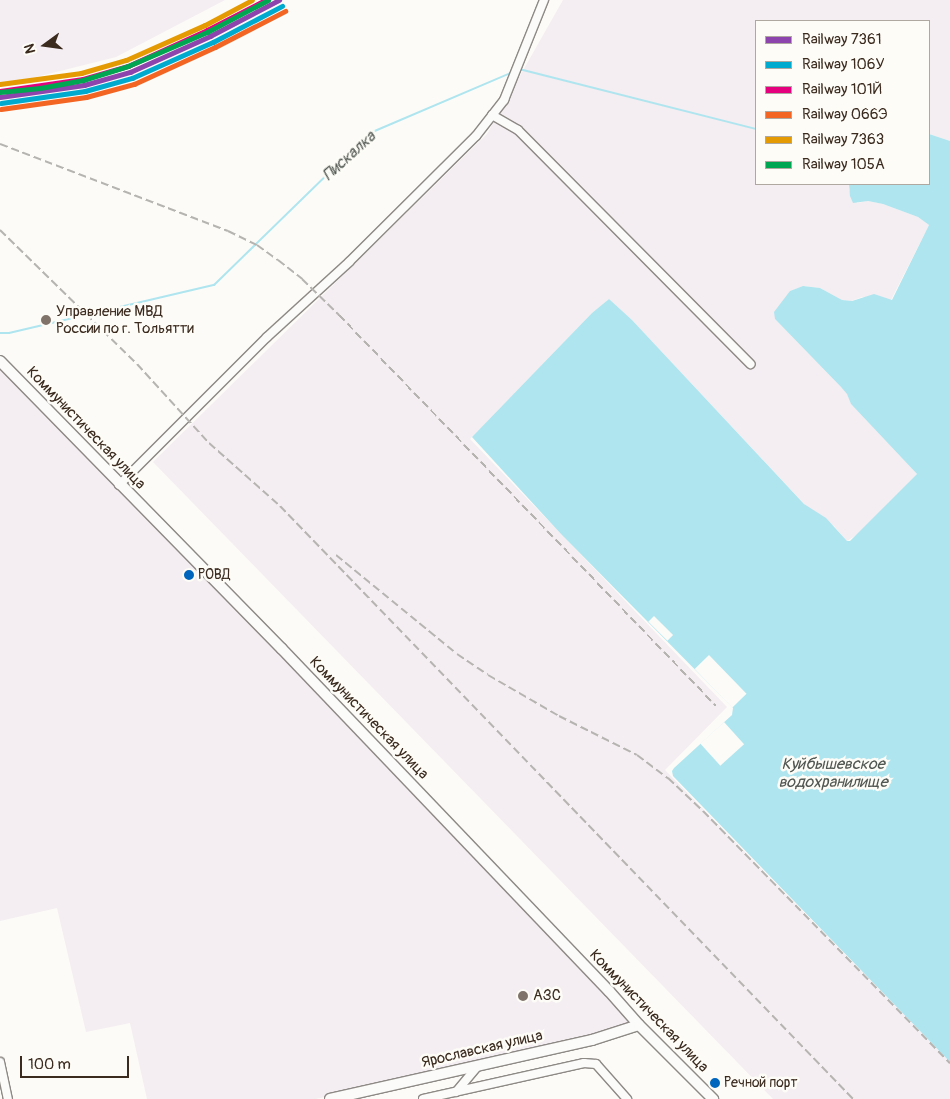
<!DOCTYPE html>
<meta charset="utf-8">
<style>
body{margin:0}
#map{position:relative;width:950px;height:1099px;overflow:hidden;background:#fcfbf8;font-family:Pangolin,sans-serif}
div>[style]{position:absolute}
.built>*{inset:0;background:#f4edf1}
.water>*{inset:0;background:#aee5ef}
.pier>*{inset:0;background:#fcfbf8;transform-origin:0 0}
.stream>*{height:2px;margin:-1px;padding:0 1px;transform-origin:1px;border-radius:1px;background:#aee5ef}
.roads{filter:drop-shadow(1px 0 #8d8985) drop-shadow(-1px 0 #8d8985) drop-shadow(0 1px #8d8985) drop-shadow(0 -1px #8d8985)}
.street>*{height:8px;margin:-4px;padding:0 4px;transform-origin:4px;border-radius:4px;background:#fbfbf9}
.secondary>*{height:10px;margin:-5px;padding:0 5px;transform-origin:5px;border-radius:5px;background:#fbfbf9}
.rail>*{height:2px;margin-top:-1px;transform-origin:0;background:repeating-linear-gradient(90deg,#b6b4b1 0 8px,transparent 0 12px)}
.rail-1>*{height:5px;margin:-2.5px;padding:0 2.5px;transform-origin:2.5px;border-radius:2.5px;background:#8e44ad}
.rail-2>*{height:5px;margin:-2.5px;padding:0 2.5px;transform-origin:2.5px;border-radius:2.5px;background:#00a9ce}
.rail-3>*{height:5px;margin:-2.5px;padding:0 2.5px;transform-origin:2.5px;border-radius:2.5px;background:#e5007d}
.rail-4>*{height:5px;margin:-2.5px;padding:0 2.5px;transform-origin:2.5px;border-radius:2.5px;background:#f26522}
.rail-5>*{height:5px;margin:-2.5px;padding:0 2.5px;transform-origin:2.5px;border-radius:2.5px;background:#e49a03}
.rail-6>*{height:5px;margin:-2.5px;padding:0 2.5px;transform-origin:2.5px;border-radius:2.5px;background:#00a651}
.dots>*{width:14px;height:14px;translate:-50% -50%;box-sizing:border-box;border:2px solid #fdfcf7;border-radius:50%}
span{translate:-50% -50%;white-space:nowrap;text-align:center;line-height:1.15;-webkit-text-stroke:5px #fdfcf7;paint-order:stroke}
.bus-label{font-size:14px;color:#3b2a1e}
.left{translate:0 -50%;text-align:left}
.poi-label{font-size:15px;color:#3b2a1e}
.street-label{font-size:15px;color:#3b2a1e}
.water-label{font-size:16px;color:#505651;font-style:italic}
.legend{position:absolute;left:755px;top:20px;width:175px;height:165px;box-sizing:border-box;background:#fdfcf7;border:1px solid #afa8a0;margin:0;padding:6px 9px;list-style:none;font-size:15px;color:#3b2a1e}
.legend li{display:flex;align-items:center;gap:10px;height:25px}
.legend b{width:25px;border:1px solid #afa8a0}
.north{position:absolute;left:20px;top:20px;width:50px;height:50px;-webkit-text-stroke:4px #fdfcf7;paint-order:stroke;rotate:256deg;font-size:14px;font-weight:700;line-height:20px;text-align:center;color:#3b2a1e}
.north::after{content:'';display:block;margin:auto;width:18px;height:22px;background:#3b2a1e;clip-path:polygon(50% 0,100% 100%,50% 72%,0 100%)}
.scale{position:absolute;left:20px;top:1056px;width:109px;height:22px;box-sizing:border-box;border:2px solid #3b2a1e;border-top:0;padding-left:6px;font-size:15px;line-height:18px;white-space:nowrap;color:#3b2a1e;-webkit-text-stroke:4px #fdfcf7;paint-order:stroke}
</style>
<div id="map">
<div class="built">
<div style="clip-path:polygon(0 0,225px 0,116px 57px,8px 84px,0 83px)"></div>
<div style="clip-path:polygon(563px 0,950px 0,950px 141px,929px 134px,929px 21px,756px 21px,756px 184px,849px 184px,849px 190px,857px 203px,868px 201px,883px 204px,918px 217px,929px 225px,891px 300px,862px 297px,851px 301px,842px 300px,820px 288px,804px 286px,790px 291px,775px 319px,841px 387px,847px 393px,851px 404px,917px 474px,858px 534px,847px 541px,834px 526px,810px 510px,632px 320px,609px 299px,592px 313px,470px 439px,727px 707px,665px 770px,950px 1062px,950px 1099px,773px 1099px,153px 462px,487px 134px)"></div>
<div style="clip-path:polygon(0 364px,550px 935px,632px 1024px,591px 1037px,316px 1099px,147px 1099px,130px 1023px,86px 1032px,57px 908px,0 921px)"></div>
</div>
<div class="water">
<div style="clip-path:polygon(929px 134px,950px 141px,950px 1062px,673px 776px,672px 771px,674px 768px,732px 715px,733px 708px,561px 534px,472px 437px,592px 313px,609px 299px,632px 320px,804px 504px,826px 518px,847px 541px,850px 541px,917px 474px,851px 404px,847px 394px,841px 387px,775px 319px,774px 312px,790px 291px,803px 286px,820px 288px,842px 300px,852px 301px,874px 294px,892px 300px,929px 225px,918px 217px,883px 204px,868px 201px,853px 203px,850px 196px,849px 184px,929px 184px)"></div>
</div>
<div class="pier">
<div style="left:654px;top:616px;width:27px;height:8px;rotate:45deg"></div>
<div style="left:709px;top:655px;width:54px;height:20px;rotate:46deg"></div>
<div style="left:724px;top:722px;width:30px;height:32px;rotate:48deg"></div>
</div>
<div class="stream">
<div style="left:519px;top:69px;width:244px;rotate:14.2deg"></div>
<div style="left:0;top:333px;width:9px"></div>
<div style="left:9px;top:333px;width:211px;rotate:-13.2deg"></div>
<div style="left:214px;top:285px;width:218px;rotate:-44.3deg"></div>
<div style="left:370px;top:133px;width:155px;rotate:-23.1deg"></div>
</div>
<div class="roads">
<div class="street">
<div style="left:492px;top:115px;width:30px;rotate:30deg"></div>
<div style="left:518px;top:130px;width:330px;rotate:45.2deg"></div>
<div style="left:119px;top:485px;width:209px;rotate:-45deg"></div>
<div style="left:267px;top:337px;width:111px;rotate:-42.4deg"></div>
<div style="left:349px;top:262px;width:179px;rotate:-44.8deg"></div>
<div style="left:476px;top:136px;width:46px;rotate:-52.1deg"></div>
<div style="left:504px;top:100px;width:108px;rotate:-68.2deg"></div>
<div style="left:0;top:1062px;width:38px;rotate:78deg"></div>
<div style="left:456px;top:1092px;width:35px;rotate:-50deg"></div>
<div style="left:423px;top:1099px;width:165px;rotate:-12.6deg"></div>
<div style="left:584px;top:1063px;width:12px;rotate:5deg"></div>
<div style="left:596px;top:1064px;width:47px;rotate:48.5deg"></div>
</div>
<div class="secondary">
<div style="left:0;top:361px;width:403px;rotate:45.6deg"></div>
<div style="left:282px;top:649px;width:473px;rotate:46.3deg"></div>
<div style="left:609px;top:991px;width:45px;rotate:48.6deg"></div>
<div style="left:639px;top:1025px;width:105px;rotate:45deg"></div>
<div style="left:330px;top:1099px;width:269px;rotate:-12.7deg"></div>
<div style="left:592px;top:1040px;width:49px;rotate:-17.7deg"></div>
</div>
</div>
<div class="rail">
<div style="left:0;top:144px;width:244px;rotate:20.9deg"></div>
<div style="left:228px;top:231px;width:32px;rotate:26deg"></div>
<div style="left:257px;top:245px;width:26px;rotate:36deg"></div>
<div style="left:278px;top:260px;width:31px;rotate:38deg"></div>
<div style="left:302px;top:279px;width:52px;rotate:44.2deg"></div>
<div style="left:339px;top:315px;width:543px;rotate:46.04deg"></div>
<div style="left:0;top:230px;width:192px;rotate:44.4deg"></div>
<div style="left:137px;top:364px;width:107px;rotate:47.7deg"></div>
<div style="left:209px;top:443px;width:95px;rotate:41.6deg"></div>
<div style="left:280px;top:506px;width:825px;rotate:45.98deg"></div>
<div style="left:336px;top:555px;width:156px;rotate:39.3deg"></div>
<div style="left:457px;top:654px;width:37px;rotate:34deg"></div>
<div style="left:488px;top:675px;width:82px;rotate:30deg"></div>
<div style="left:559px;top:716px;width:87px;rotate:26.6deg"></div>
<div style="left:637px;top:755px;width:39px;rotate:37deg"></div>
<div style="left:668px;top:778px;width:48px;rotate:43.3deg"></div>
<div style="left:703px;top:811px;width:353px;rotate:45.6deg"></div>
</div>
<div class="rail-1">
<div style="left:0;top:97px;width:85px;rotate:-8.1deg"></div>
<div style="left:84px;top:85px;width:48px;rotate:-15.8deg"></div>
<div style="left:130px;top:72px;width:88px;rotate:-24.2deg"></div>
<div style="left:210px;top:36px;width:78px;rotate:-27.6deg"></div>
</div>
<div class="rail-2">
<div style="left:1px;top:103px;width:85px;rotate:-8.1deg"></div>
<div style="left:85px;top:91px;width:49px;rotate:-15.5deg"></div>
<div style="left:132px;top:78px;width:89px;rotate:-24deg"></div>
<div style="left:213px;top:42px;width:78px;rotate:-27.6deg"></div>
</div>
<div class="rail-3">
<div style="left:0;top:91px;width:84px;rotate:-8.2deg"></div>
<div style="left:83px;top:79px;width:47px;rotate:-16.1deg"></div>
<div style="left:128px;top:66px;width:87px;rotate:-24.5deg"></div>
<div style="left:207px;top:30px;width:65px;rotate:-27.3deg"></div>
</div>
<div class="rail-4">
<div style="left:1px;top:109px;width:86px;rotate:-8deg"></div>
<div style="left:86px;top:97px;width:50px;rotate:-15.2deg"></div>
<div style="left:134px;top:84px;width:89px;rotate:-24.6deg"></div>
<div style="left:215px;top:47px;width:79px;rotate:-27.2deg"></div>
</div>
<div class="rail-5">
<div style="left:0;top:84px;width:82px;rotate:-7.7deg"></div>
<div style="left:81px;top:73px;width:47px;rotate:-16.1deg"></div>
<div style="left:126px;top:60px;width:86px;rotate:-23.9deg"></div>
<div style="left:205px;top:25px;width:53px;rotate:-28deg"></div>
</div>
<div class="rail-6">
<div style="left:0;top:92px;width:40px;rotate:-5.7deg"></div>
<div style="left:40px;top:88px;width:44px;rotate:-10.5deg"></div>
<div style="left:83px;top:80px;width:47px;rotate:-17.3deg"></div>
<div style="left:128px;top:66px;width:86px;rotate:-23.3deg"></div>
<div style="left:207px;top:32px;width:69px;rotate:-27.7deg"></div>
</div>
<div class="dots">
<div style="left:46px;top:320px;background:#7f736a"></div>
<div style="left:189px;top:575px;background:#0065bd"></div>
<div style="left:523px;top:996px;background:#7f736a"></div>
<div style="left:715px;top:1083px;background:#0065bd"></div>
</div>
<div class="bus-label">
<span class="left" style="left:198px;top:575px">РОВД</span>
<span class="left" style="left:724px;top:1083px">Речной порт</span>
</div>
<div class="poi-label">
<span class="left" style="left:56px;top:320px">Управление МВД<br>России по г. Тольятти</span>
<span class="left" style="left:533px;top:996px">АЗС</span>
</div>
<div class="street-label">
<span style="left:86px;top:428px;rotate:46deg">Коммунистическая улица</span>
<span style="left:369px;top:718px;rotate:46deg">Коммунистическая улица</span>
<span style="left:649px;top:1011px;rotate:46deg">Коммунистическая улица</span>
<span style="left:482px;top:1049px;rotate:-13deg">Ярославская улица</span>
</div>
<div class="water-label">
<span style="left:349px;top:156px;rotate:-42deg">Пискалка</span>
<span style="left:833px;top:773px">Куйбышевское<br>водохранилище</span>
</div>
<ul class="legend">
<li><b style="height:6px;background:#8e44ad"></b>Railway 7361</li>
<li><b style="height:6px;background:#00a9ce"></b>Railway 106У</li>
<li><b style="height:6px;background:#e5007d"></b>Railway 101Й</li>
<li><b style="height:6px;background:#f26522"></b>Railway 066Э</li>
<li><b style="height:6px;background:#e49a03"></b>Railway 7363</li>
<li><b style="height:6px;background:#00a651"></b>Railway 105А</li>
</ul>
<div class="north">N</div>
<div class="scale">100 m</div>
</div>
